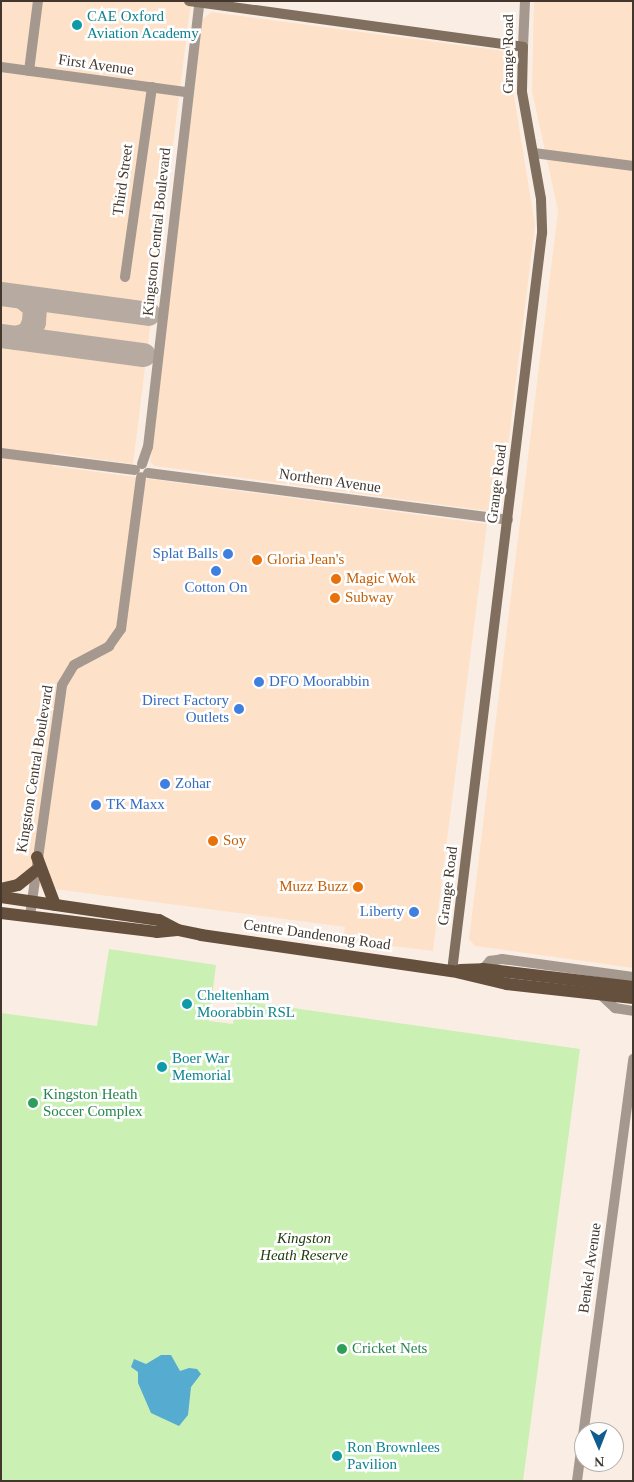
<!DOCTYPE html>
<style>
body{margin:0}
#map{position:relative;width:634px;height:1482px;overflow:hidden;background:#faeee4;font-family:"Times New Roman",serif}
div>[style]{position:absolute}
.built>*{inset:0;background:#fee1c9}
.green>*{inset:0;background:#caf0b3}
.water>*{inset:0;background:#56acd0}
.taxiway>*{height:24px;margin:-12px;padding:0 12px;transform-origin:12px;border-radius:12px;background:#b7aba1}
.street>*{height:10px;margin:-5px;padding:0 5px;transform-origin:5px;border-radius:5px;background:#a5988e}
.secondary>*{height:10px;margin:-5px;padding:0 5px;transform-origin:5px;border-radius:5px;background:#806e5f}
.primary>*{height:12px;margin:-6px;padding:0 6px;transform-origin:6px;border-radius:6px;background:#65503e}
.dots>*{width:14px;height:14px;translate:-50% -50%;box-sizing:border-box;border:2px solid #fff;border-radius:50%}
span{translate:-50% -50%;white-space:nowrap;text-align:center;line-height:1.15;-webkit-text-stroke:5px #fff;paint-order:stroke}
.culture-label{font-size:15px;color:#0d838f}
.left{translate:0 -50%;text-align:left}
.street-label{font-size:15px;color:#43372d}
.shop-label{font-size:15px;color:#366cbe}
.right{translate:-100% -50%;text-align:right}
.food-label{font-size:15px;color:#c56008}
.leisure-label{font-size:15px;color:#27864d}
.park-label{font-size:15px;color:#233c0f;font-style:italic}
.frame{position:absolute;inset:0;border:2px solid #43372d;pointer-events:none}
.north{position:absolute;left:574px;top:1422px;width:50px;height:50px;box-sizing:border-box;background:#fff;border:1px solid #b4afab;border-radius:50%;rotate:179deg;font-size:14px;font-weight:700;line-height:20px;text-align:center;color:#43372d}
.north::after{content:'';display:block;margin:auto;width:18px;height:22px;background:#105c8f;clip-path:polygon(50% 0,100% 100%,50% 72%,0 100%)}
</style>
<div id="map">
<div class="built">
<div style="clip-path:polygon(1px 1px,191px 1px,133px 464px,55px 453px,53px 466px,487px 524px,433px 951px,343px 940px,345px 927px,1px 882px)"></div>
<div style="clip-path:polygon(534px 1px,633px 1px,633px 968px,475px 946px,469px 939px,558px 211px,532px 91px)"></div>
<div style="clip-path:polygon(211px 12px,497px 50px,504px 52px,513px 64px,514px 96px,535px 225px,501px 504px,495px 509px,488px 511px,155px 466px,150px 462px,202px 20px)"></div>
</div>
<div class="green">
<div style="clip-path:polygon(109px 949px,216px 965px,209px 1021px,233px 1024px,237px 1000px,580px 1049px,523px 1481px,1px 1481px,1px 1013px,97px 1026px)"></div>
</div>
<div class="water">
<div style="clip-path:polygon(161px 1355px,171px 1355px,180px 1371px,189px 1368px,197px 1369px,201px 1374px,191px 1387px,188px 1415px,179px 1426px,151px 1413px,138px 1383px,138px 1372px,131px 1367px,134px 1359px,146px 1364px)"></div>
</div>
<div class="taxiway">
<div style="left:1px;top:294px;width:149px;rotate:7.7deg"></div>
<div style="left:1px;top:336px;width:144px;rotate:7.6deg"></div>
<div style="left:16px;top:338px;width:14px;rotate:-17deg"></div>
<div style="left:29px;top:334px;width:13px;rotate:-67deg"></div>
<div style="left:34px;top:322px;width:15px;rotate:-86deg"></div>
<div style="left:35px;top:307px;width:16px;rotate:-142deg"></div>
</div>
<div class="street">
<div style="left:523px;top:47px;width:46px;rotate:-87.5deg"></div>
<div style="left:1px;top:67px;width:188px;rotate:7.7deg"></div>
<div style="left:29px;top:71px;width:71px;rotate:-82.7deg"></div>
<div style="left:534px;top:153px;width:100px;rotate:7.5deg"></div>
<div style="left:125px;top:277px;width:192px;rotate:-81.9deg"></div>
<div style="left:1px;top:453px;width:135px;rotate:7.2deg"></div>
<div style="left:142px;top:464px;width:18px;rotate:-71deg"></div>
<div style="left:148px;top:447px;width:447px;rotate:-83.4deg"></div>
<div style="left:148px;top:473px;width:363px;rotate:7.4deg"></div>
<div style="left:30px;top:916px;width:233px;rotate:-82.1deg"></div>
<div style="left:62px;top:685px;width:23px;rotate:-59deg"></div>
<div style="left:74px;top:665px;width:40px;rotate:-28deg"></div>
<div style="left:109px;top:646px;width:21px;rotate:-55deg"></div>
<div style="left:121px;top:629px;width:153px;rotate:-82.5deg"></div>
<div style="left:483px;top:969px;width:11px;rotate:-49deg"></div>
<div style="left:490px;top:961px;width:12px;rotate:-9deg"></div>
<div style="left:502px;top:959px;width:132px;rotate:7.8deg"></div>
<div style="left:600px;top:994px;width:21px;rotate:43deg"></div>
<div style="left:615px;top:1008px;width:18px;rotate:9deg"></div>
<div style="left:577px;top:1481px;width:426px;rotate:-82.4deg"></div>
</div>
<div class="secondary">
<div style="left:189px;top:1px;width:337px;rotate:7.8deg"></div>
<div style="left:523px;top:47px;width:45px;rotate:91.3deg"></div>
<div style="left:522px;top:92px;width:109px;rotate:79.9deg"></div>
<div style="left:541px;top:199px;width:34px;rotate:88deg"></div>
<div style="left:542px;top:233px;width:743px;rotate:96.95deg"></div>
</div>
<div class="primary">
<div style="left:37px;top:857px;width:51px;rotate:69.4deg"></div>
<div style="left:1px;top:889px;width:17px;rotate:-13deg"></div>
<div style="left:18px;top:885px;width:22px;rotate:-39deg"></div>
<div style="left:1px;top:897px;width:160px;rotate:8.3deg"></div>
<div style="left:159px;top:920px;width:21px;rotate:28deg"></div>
<div style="left:178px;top:930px;width:24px;rotate:12deg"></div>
<div style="left:201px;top:935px;width:254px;rotate:8.2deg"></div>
<div style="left:452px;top:971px;width:57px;rotate:13.3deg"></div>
<div style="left:507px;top:984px;width:127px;rotate:6.3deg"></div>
<div style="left:1px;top:913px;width:157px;rotate:6.9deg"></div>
<div style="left:157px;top:932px;width:20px;rotate:-6deg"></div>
<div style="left:460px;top:970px;width:23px;rotate:-2deg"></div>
<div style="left:483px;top:969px;width:151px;rotate:6.8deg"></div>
</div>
<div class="dots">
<div style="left:77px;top:25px;background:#0f9aa8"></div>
<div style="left:228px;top:554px;background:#3f7fe0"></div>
<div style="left:257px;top:560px;background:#e8710a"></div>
<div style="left:216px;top:571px;background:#3f7fe0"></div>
<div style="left:336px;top:579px;background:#e8710a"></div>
<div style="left:335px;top:598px;background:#e8710a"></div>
<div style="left:259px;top:682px;background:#3f7fe0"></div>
<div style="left:239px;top:709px;background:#3f7fe0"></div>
<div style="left:165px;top:784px;background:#3f7fe0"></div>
<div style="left:96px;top:805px;background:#3f7fe0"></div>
<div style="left:213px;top:841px;background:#e8710a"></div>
<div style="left:358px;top:887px;background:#e8710a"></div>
<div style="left:414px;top:912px;background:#3f7fe0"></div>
<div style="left:187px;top:1004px;background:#0f9aa8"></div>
<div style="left:162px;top:1067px;background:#0f9aa8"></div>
<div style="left:33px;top:1103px;background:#2e9e5b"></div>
<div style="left:342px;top:1349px;background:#2e9e5b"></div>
<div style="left:337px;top:1456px;background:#0f9aa8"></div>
</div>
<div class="culture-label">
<span class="left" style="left:87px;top:25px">CAE Oxford<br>Aviation Academy</span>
<span class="left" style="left:197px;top:1004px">Cheltenham<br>Moorabbin RSL</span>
<span class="left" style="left:172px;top:1067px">Boer War<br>Memorial</span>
<span class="left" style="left:347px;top:1456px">Ron Brownlees<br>Pavilion</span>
</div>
<div class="street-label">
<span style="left:509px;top:54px;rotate:-90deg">Grange Road</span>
<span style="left:96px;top:65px;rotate:8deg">First Avenue</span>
<span style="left:123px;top:180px;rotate:-82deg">Third Street</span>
<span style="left:157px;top:232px;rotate:-84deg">Kingston Central Boulevard</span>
<span style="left:330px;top:481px;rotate:8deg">Northern Avenue</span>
<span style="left:497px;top:484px;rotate:-83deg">Grange Road</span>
<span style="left:35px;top:769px;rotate:-81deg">Kingston Central Boulevard</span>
<span style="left:448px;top:886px;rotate:-83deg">Grange Road</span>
<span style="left:317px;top:935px;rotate:8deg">Centre Dandenong Road</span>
<span style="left:590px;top:1268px;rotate:-82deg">Benkel Avenue</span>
</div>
<div class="shop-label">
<span class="right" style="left:218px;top:554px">Splat Balls</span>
<span style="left:216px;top:588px">Cotton On</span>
<span class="left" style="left:269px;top:682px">DFO Moorabbin</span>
<span class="right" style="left:229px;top:709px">Direct Factory<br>Outlets</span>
<span class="left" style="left:175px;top:784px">Zohar</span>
<span class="left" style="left:106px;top:805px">TK Maxx</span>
<span class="right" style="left:404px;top:912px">Liberty</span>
</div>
<div class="food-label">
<span class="left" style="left:267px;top:560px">Gloria Jean's</span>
<span class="left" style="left:346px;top:579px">Magic Wok</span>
<span class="left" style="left:345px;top:598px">Subway</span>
<span class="left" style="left:223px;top:841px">Soy</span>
<span class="right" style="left:348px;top:887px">Muzz Buzz</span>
</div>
<div class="leisure-label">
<span class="left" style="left:43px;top:1103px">Kingston Heath<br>Soccer Complex</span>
<span class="left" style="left:352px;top:1349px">Cricket Nets</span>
</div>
<div class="park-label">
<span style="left:304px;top:1247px">Kingston<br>Heath Reserve</span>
</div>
<div class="frame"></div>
<div class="north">N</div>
</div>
